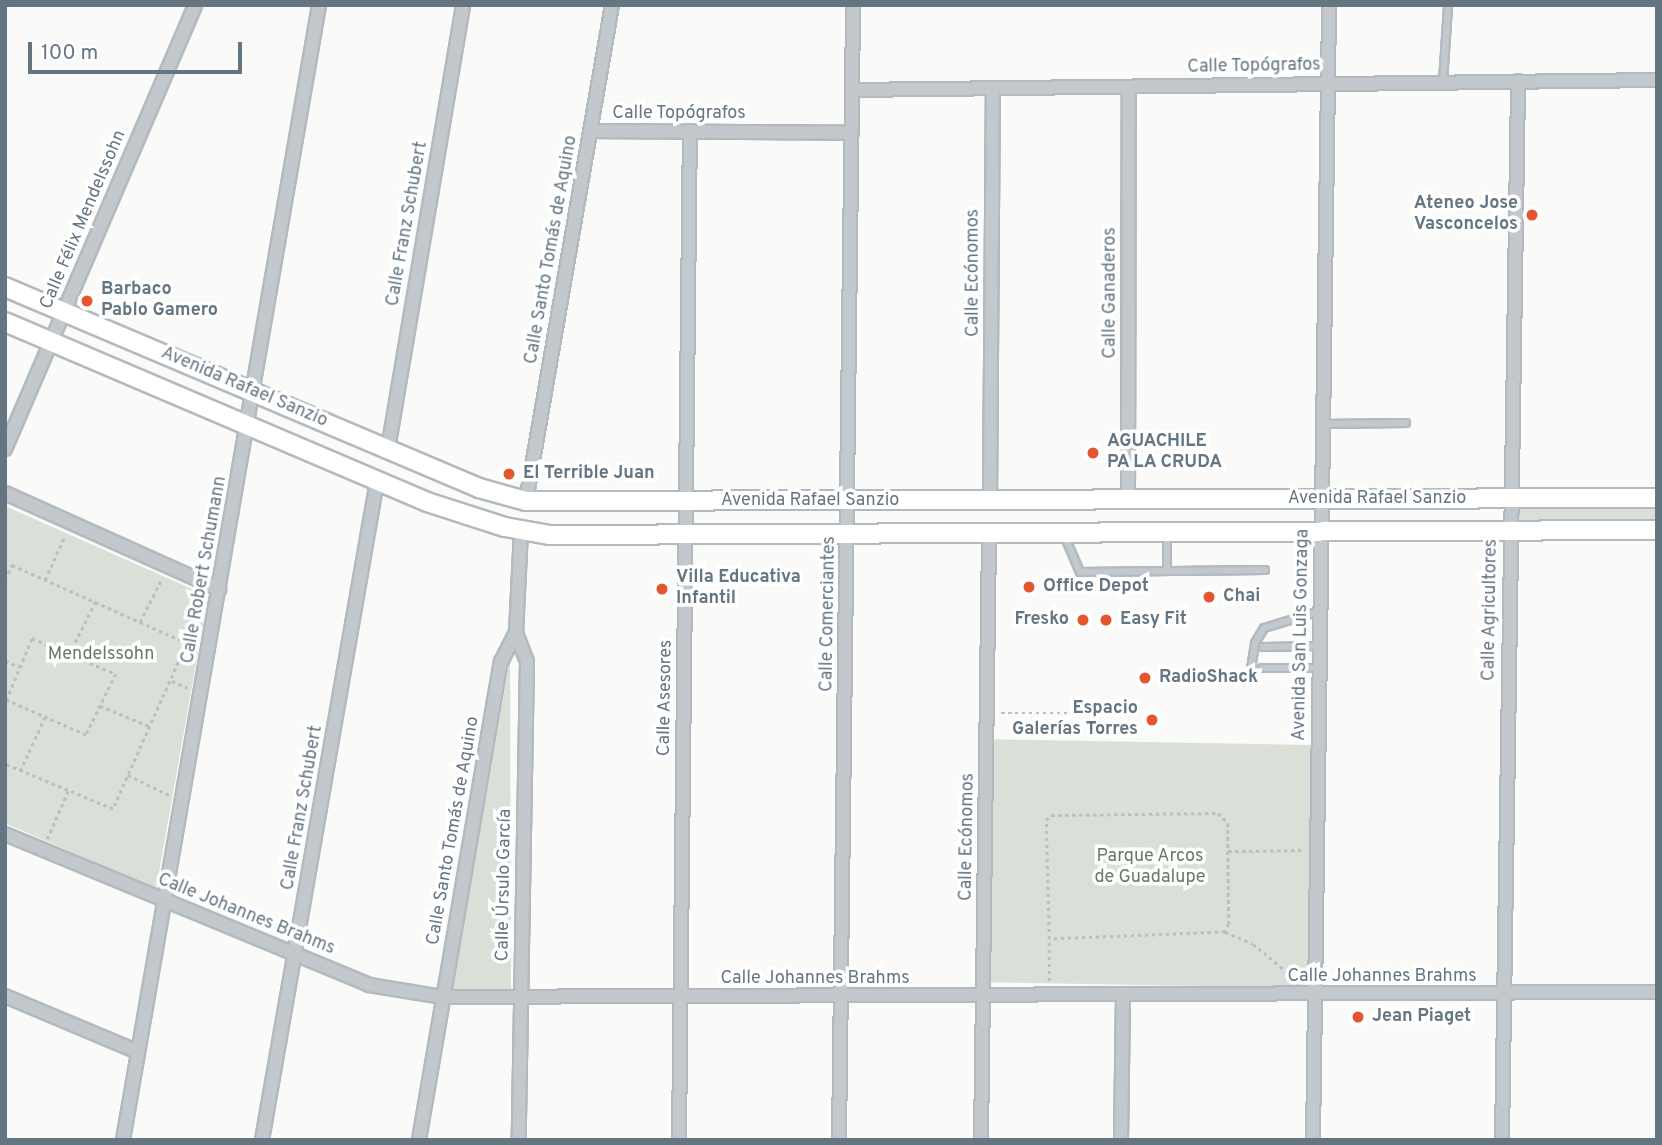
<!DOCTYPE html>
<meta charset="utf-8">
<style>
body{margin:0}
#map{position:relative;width:1662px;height:1145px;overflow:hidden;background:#fafaf8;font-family:Overpass,sans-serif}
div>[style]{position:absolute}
.green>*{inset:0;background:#dadfd7;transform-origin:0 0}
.path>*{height:2.5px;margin-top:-1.25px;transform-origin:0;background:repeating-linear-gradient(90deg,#bbbfc2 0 3.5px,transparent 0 7px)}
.roads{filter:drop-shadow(2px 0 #b3babf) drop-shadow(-2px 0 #b3babf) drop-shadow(0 2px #b3babf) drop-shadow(0 -2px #b3babf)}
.lane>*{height:6px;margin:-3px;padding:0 3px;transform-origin:3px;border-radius:3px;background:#c3c8cc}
.street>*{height:12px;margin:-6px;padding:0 6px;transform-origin:6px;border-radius:6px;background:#c3c8cc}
.secondary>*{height:18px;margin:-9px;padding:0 9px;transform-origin:9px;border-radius:9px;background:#fff}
.dots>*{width:19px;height:19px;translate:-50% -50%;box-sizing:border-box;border:4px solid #fff;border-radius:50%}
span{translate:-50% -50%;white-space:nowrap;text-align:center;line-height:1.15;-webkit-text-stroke:7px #fff;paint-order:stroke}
.street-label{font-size:18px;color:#657683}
.poi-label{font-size:18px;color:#657683;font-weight:700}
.right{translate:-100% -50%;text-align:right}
.left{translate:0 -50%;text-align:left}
.park-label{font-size:18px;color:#687a64}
.frame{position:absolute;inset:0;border:7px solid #657683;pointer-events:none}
.scale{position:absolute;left:28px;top:42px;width:214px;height:32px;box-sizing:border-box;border:4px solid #657683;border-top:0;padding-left:9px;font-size:21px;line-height:24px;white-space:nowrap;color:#657683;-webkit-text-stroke:5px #fff;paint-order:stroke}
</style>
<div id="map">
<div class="green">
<div style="left:1516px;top:504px;width:141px;height:19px"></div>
<div style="clip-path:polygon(5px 506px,208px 596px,156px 889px,5px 823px)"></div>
<div style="clip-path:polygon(510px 660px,511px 990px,452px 991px)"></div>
<div style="left:1314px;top:745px;width:243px;height:323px;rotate:91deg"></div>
</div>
<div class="path">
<div style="left:5px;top:580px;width:17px;rotate:-65deg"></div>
<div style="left:12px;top:565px;width:192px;rotate:24deg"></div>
<div style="left:187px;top:643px;width:182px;rotate:114deg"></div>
<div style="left:113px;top:809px;width:117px;rotate:-157.4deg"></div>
<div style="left:45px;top:580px;width:49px;rotate:-66deg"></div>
<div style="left:140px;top:622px;width:49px;rotate:-63.4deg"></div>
<div style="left:32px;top:638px;width:91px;rotate:23.2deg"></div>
<div style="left:116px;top:674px;width:68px;rotate:116.2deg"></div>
<div style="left:86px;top:735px;width:87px;rotate:-156.4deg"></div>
<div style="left:6px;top:700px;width:67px;rotate:-67.2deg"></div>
<div style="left:69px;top:655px;width:59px;rotate:-63.9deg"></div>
<div style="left:5px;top:661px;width:16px;rotate:22deg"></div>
<div style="left:172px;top:681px;width:17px;rotate:24deg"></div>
<div style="left:100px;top:706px;width:53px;rotate:22.2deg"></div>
<div style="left:1001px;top:713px;width:81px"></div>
<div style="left:20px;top:771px;width:60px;rotate:-65.2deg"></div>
<div style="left:128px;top:775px;width:46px;rotate:26deg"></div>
<div style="left:47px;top:839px;width:52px;rotate:-66.4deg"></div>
<div style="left:1228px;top:851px;width:73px;rotate:89.2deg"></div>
<div style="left:1229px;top:924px;width:9px;rotate:117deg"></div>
<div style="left:1225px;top:932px;width:176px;rotate:177.7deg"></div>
<div style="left:1049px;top:939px;width:119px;rotate:-91.4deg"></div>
<div style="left:1046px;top:820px;width:7px;rotate:-45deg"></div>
<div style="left:1051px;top:815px;width:167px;rotate:-0.7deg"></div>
<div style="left:1218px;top:813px;width:14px;rotate:45deg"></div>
<div style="left:1228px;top:823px;width:28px;rotate:90deg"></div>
<div style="left:1228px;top:851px;width:75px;rotate:-0.8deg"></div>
<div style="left:1225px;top:932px;width:30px;rotate:23deg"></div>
<div style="left:1253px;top:944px;width:57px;rotate:39.3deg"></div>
<div style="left:1049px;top:981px;width:42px;rotate:-90deg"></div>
</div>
<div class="roads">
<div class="lane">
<div style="left:1443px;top:82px;width:75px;rotate:-86.2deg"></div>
<div style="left:1323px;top:424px;width:83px;rotate:-0.7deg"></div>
<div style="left:1064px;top:535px;width:40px;rotate:66.6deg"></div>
<div style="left:1080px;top:572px;width:185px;rotate:-0.6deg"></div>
<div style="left:1167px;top:571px;width:36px;rotate:-90deg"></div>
<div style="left:1263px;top:647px;width:57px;rotate:-1deg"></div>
<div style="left:1262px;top:668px;width:58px"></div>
<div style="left:1251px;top:669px;width:26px;rotate:-81deg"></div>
<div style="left:1255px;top:643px;width:17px;rotate:-59deg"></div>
<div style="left:1264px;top:628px;width:59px;rotate:-16.9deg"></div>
</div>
<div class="street">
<div style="left:852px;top:90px;width:805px;rotate:-0.71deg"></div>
<div style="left:590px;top:131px;width:262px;rotate:0.4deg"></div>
<div style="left:5px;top:449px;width:483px;rotate:-66.8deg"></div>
<div style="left:388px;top:449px;width:450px;rotate:-80.4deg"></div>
<div style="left:5px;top:493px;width:235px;rotate:24.2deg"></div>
<div style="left:1128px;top:500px;width:413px;rotate:-89.9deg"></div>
<div style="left:526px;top:501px;width:503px;rotate:-80.16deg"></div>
<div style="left:990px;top:501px;width:413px;rotate:-89.6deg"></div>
<div style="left:516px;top:633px;width:31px;rotate:69deg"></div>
<div style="left:527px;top:662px;width:478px;rotate:91deg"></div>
<div style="left:5px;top:834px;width:394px;rotate:22.5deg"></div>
<div style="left:369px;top:985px;width:74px;rotate:9.3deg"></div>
<div style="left:442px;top:997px;width:1215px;rotate:-0.24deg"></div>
<div style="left:5px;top:996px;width:144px;rotate:22.8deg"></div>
<div style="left:123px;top:1140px;width:1152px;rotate:-80.2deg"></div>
<div style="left:262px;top:1140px;width:669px;rotate:-80.1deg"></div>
<div style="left:419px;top:1140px;width:485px;rotate:-80.3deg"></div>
<div style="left:501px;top:662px;width:33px;rotate:-63deg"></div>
<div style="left:516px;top:633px;width:102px;rotate:-87.2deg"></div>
<div style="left:679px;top:1140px;width:1009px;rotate:-89.38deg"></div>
<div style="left:839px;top:1140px;width:1135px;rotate:-89.29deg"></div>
<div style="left:981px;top:1140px;width:605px;rotate:-89.24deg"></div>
<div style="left:1121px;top:1140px;width:144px;rotate:-89.2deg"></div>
<div style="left:1313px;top:1140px;width:1135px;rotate:-89.19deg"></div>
<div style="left:1502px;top:1140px;width:1059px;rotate:-89.13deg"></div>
</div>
<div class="secondary">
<div style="left:5px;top:287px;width:515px;rotate:22.98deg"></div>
<div style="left:479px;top:488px;width:49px;rotate:15.5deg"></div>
<div style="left:526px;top:501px;width:1131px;rotate:-0.15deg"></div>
<div style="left:5px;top:322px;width:459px;rotate:23.1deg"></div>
<div style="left:427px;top:502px;width:82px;rotate:17.8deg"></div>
<div style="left:505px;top:527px;width:46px;rotate:10.1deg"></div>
<div style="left:550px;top:535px;width:1107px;rotate:-0.26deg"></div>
</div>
</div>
<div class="dots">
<div style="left:1532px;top:215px;background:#e4572e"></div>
<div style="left:87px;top:301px;background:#e4572e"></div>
<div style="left:1093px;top:453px;background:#e4572e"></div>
<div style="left:509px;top:474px;background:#e4572e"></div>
<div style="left:1029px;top:587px;background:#e4572e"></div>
<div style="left:662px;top:589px;background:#e4572e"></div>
<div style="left:1209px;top:597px;background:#e4572e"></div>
<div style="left:1083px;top:620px;background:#e4572e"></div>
<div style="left:1106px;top:620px;background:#e4572e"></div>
<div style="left:1145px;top:678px;background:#e4572e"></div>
<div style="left:1152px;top:720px;background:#e4572e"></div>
<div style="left:1358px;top:1017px;background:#e4572e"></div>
</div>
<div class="street-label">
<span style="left:1254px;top:67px;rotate:-1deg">Calle Topógrafos</span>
<span style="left:679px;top:114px">Calle Topógrafos</span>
<span style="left:84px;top:220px;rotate:-67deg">Calle Félix Mendelssohn</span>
<span style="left:408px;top:224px;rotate:-80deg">Calle Franz Schubert</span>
<span style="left:552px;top:250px;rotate:-80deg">Calle Santo Tomás de Aquino</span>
<span style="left:974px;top:273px;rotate:-90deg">Calle Ecónomos</span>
<span style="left:1111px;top:293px;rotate:-90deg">Calle Ganaderos</span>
<span style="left:244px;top:388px;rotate:23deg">Avenida Rafael Sanzio</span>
<span style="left:1377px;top:499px">Avenida Rafael Sanzio</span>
<span style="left:810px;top:501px">Avenida Rafael Sanzio</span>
<span style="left:205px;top:570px;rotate:-80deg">Calle Robert Schumann</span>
<span style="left:1491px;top:610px;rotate:-89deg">Calle Agricultores</span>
<span style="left:829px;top:614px;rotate:-89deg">Calle Comerciantes</span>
<span style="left:1302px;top:635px;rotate:-89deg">Avenida San Luis Gonzaga</span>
<span style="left:666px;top:698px;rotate:-89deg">Calle Asesores</span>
<span style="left:303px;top:808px;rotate:-80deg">Calle Franz Schubert</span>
<span style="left:454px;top:831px;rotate:-80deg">Calle Santo Tomás de Aquino</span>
<span style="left:968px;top:837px;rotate:-89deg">Calle Ecónomos</span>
<span style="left:505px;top:885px;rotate:-89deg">Calle Úrsulo García</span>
<span style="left:246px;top:915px;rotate:22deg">Calle Johannes Brahms</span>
<span style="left:1382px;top:977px">Calle Johannes Brahms</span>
<span style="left:815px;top:979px">Calle Johannes Brahms</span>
</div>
<div class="poi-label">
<span class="right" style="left:1518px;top:215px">Ateneo Jose<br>Vasconcelos</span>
<span class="left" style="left:101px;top:301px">Barbaco<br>Pablo Gamero</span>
<span class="left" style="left:1107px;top:453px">AGUACHILE<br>PA LA CRUDA</span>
<span class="left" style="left:523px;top:474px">El Terrible Juan</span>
<span class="left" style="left:676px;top:589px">Villa Educativa<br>Infantil</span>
<span class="left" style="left:1043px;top:587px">Office Depot</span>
<span class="left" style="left:1223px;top:597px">Chai</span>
<span class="right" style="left:1069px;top:620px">Fresko</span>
<span class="left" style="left:1120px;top:620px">Easy Fit</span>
<span class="left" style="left:1159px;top:678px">RadioShack</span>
<span class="right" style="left:1138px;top:720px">Espacio<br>Galerías Torres</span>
<span class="left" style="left:1372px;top:1017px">Jean Piaget</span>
</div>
<div class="park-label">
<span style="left:101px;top:655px">Mendelssohn</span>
<span style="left:1150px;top:868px">Parque Arcos<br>de Guadalupe</span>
</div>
<div class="frame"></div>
<div class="scale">100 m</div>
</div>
